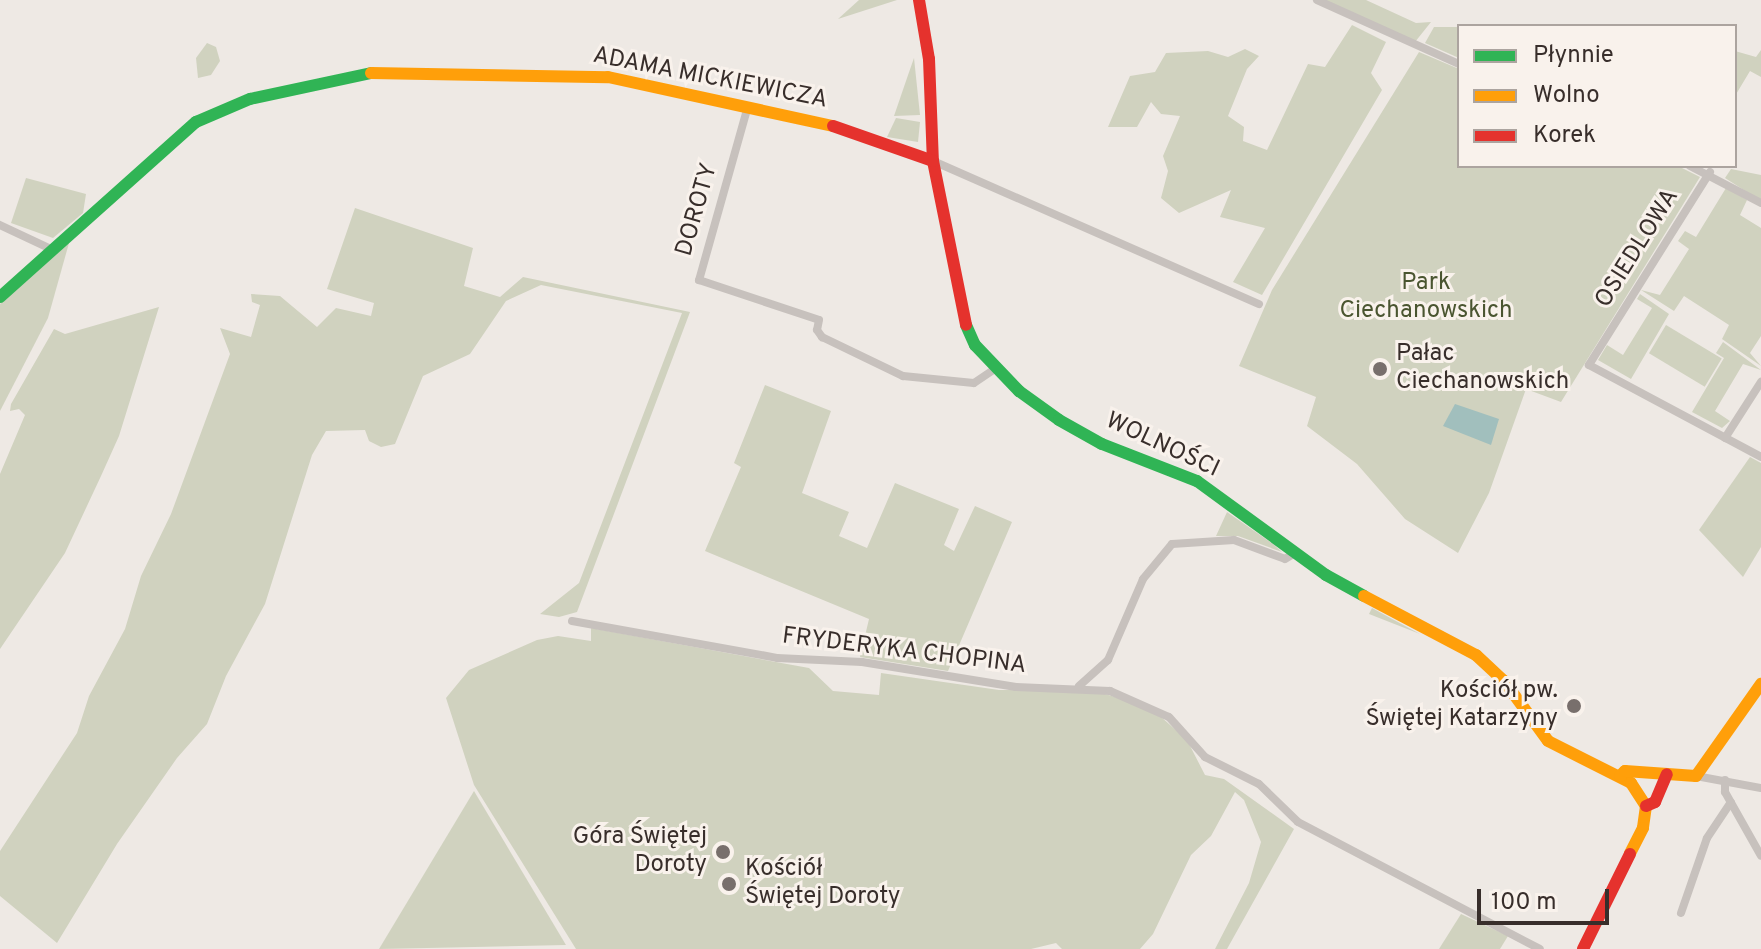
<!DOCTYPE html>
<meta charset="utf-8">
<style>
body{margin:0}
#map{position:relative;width:1761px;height:949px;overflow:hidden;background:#eee9e4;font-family:Overpass,sans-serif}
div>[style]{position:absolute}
.green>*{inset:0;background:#d0d2bf;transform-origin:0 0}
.water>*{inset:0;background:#a1bfbd}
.street>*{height:8px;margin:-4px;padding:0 4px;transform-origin:4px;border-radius:4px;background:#c7c1bd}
.fast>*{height:12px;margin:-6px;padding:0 6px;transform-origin:6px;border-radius:6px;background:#30b455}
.slow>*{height:12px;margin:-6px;padding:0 6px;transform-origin:6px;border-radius:6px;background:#ff9f0a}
.jam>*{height:12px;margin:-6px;padding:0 6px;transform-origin:6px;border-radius:6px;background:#e5322d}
.dots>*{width:22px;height:22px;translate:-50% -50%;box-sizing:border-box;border:4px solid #f9f2ec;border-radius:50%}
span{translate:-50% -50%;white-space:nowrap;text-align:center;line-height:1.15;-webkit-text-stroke:6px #f9f2ec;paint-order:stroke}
.street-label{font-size:24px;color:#382e2b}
.park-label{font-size:24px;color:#4a5530}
.poi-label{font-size:24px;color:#382e2b}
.left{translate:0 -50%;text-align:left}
.right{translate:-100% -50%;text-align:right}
.legend{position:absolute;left:1457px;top:24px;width:280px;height:144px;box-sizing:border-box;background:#f9f2ec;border:2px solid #aca49f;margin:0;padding:10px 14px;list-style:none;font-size:24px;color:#382e2b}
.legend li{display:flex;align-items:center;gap:16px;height:40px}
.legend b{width:40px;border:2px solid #aca49f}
.scale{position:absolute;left:1477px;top:889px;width:132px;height:36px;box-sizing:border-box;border:4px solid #382e2b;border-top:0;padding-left:10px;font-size:24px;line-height:28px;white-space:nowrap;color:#382e2b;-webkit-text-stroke:6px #f9f2ec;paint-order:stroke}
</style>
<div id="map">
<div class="green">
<div style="clip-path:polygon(859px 0,897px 0,838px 19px)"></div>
<div style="clip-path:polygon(1325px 0,1366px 0,1416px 23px,1431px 22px,1415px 42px)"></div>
<div style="clip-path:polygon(1352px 25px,1386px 42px,1371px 73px,1382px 90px,1262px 295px,1233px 282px,1265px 228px,1220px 217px,1231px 190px,1179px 213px,1161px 198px,1168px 171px,1163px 156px,1180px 116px,1161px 114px,1151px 102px,1137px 127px,1108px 127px,1130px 76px,1155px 72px,1166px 53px,1208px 51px,1228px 57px,1245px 49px,1259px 56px,1247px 69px,1228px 116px,1244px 127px,1243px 141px,1267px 150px,1308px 64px,1325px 67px)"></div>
<div style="clip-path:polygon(1434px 27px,1459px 27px,1459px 58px,1425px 43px)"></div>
<div style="clip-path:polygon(207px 43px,216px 47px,220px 61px,211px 75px,198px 78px,196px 58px)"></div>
<div style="clip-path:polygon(1761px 50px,1761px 77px,1750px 71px,1735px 96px,1735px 51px,1756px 57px)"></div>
<div style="clip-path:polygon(1419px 52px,1459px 69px,1459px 166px,1678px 166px,1700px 177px,1561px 402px,1526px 389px,1489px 493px,1458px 553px,1405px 519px,1357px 464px,1307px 426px,1316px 397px,1239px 366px,1272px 290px)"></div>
<div style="clip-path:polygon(914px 58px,920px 115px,894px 116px,907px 78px)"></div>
<div style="clip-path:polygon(896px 118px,920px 122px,918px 142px,887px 137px)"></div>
<div style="clip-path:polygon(1731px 169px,1761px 175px,1761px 201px,1725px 178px)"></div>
<div style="clip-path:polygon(26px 178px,86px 194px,83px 213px,53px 238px,11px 223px)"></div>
<div style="clip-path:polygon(1726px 188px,1747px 200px,1740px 215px,1761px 228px,1761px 336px,1750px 353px,1761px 366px,1722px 339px,1729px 325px,1684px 296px,1674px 311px,1641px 290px,1660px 295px,1689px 249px,1678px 241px,1685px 231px,1696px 237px)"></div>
<div style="clip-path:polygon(355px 208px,473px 248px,464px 286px,500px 297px,523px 277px,690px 312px,577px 612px,559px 617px,540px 614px,579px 583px,682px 313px,541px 285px,506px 301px,470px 354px,423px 376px,395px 444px,381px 447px,369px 441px,365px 430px,326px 431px,312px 455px,265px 604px,226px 676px,207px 724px,177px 758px,117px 844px,57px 943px,0 896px,0 851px,77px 733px,89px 696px,125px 629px,141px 576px,171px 514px,230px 354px,220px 328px,251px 337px,260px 305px,252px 302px,251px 294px,280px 296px,317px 327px,336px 308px,371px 316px,374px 303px,327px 289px)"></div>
<div style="clip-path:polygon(69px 243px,48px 318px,0 411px,0 304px)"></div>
<div style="clip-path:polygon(1640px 294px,1669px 314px,1631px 379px,1598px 360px,1607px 345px,1623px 355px,1652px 308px,1637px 299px)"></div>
<div style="clip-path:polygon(159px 307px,119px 436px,101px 476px,65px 553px,0 649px,0 474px,25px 415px,19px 409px,10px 411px,11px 404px,54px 329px,65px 334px)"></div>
<div style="left:1666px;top:325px;width:65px;height:33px;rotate:31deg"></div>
<div style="clip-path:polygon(1723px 342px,1761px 370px,1743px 364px,1715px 411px,1730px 421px,1722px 428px,1692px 412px,1724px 358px,1716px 353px)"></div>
<div style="clip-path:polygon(765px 385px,831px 411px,802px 493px,849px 512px,839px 536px,867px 548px,895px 483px,959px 509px,944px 545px,954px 551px,975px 506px,1012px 522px,948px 671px,860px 657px,869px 619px,705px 551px,741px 467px,734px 463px)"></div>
<div style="clip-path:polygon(1750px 457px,1761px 463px,1761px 547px,1743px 577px,1699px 530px)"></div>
<div style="clip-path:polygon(1227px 512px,1273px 544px,1282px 552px,1238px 536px,1216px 536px)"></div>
<div style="clip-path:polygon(1372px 608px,1420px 634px,1369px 614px)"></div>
<div style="clip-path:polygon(591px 628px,809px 668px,833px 691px,879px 695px,881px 673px,999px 690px,1092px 690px,1151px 708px,1187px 740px,1205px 775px,1224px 779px,1294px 829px,1227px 949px,1215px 949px,1249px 883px,1261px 842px,1244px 800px,1235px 792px,1211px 836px,1191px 855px,1153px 934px,1140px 949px,1062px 949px,1056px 943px,1031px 949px,576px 949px,474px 785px,446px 698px,469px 670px,537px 640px,558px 636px,591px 641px)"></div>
<div style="clip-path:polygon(474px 791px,566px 945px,379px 949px)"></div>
<div style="clip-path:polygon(1461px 914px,1508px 936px,1500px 949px,1439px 949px)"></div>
</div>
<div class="water">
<div style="clip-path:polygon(1455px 404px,1499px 419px,1491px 445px,1443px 426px)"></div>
</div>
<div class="street">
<div style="left:1317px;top:0;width:156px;rotate:24.3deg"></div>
<div style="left:748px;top:106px;width:181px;rotate:105.7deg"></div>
<div style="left:699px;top:280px;width:126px;rotate:18.4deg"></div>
<div style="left:819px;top:320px;width:10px;rotate:101deg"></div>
<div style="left:817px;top:330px;width:9px;rotate:54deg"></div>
<div style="left:822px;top:337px;width:90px;rotate:25.7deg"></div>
<div style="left:903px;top:376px;width:71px;rotate:5.6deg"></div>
<div style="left:974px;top:383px;width:25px;rotate:-34deg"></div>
<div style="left:933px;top:161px;width:356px;rotate:23.7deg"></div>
<div style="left:1690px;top:166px;width:80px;rotate:27.5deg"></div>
<div style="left:1710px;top:172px;width:228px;rotate:122.1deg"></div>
<div style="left:1589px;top:365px;width:195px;rotate:28.1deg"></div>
<div style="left:0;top:225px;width:59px;rotate:25.3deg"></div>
<div style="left:1725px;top:438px;width:67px;rotate:-57.3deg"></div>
<div style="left:572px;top:621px;width:208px;rotate:10.2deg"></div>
<div style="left:777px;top:658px;width:85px;rotate:2.7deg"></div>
<div style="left:862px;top:662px;width:156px;rotate:9.2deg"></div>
<div style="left:1016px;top:687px;width:94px;rotate:2.4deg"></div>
<div style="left:1110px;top:691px;width:64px;rotate:23.8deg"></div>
<div style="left:1169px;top:717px;width:54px;rotate:48deg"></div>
<div style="left:1205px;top:757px;width:60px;rotate:26.6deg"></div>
<div style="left:1259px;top:784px;width:54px;rotate:44.3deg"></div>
<div style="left:1298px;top:822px;width:273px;rotate:27.7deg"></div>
<div style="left:1079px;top:686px;width:39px;rotate:-42deg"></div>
<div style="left:1108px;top:660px;width:88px;rotate:-66.6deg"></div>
<div style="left:1143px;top:579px;width:45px;rotate:-50.4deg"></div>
<div style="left:1172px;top:544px;width:62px;rotate:-3.7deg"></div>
<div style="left:1234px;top:540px;width:54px;rotate:20.4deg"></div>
<div style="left:1285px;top:559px;width:12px;rotate:-31deg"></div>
<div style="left:1696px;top:776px;width:66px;rotate:10.5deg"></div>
<div style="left:1725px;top:780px;width:12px;rotate:90deg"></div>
<div style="left:1725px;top:792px;width:73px;rotate:60.6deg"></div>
<div style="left:1681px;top:913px;width:79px;rotate:-70.9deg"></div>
<div style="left:1707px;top:838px;width:43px;rotate:-56.3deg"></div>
</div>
<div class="fast">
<div style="left:0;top:297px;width:263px;rotate:-41.8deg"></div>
<div style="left:196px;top:122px;width:59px;rotate:-23.1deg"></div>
<div style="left:250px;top:99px;width:124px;rotate:-12.1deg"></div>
<div style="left:966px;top:325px;width:22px;rotate:66deg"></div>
<div style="left:975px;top:345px;width:64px;rotate:46.3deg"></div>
<div style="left:1019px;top:391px;width:49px;rotate:35.9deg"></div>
<div style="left:1059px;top:420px;width:49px;rotate:29.2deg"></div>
<div style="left:1102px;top:444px;width:102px;rotate:21.3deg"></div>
<div style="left:1197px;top:481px;width:160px;rotate:36.1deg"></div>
<div style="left:1326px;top:575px;width:43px;rotate:28.9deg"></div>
</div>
<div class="slow">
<div style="left:371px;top:73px;width:237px;rotate:1deg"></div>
<div style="left:608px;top:77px;width:230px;rotate:12.3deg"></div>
<div style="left:1364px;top:596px;width:127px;rotate:27.8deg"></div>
<div style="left:1476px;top:655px;width:38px;rotate:43deg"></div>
<div style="left:1504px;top:681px;width:74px;rotate:53.7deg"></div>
<div style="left:1548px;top:741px;width:93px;rotate:26.8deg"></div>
<div style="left:1631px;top:783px;width:27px;rotate:57deg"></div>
<div style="left:1646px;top:806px;width:22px;rotate:98deg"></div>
<div style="left:1643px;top:828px;width:29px;rotate:117deg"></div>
<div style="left:1620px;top:776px;width:7px;rotate:-45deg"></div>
<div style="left:1625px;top:771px;width:71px;rotate:4deg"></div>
<div style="left:1696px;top:776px;width:113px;rotate:-54.8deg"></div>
</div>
<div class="jam">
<div style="left:919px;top:0;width:60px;rotate:80.4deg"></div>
<div style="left:929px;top:59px;width:102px;rotate:87.8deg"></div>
<div style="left:933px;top:161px;width:167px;rotate:78.6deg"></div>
<div style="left:833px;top:126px;width:106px;rotate:19.3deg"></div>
<div style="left:1646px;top:806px;width:10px;rotate:-24deg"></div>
<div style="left:1655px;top:802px;width:30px;rotate:-67deg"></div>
<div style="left:1583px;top:949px;width:106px;rotate:-63.7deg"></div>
</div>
<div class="dots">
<div style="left:1380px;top:369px;background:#786f6c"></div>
<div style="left:1574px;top:706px;background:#786f6c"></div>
<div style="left:723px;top:852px;background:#786f6c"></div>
<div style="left:729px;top:884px;background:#786f6c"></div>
</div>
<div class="street-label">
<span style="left:710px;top:79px;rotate:11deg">ADAMA MICKIEWICZA</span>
<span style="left:698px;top:210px;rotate:-74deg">DOROTY</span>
<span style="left:1638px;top:249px;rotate:-58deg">OSIEDLOWA</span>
<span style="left:1162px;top:446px;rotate:25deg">WOLNOŚCI</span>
<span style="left:904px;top:652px;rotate:7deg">FRYDERYKA CHOPINA</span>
</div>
<div class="park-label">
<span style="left:1426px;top:298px">Park<br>Ciechanowskich</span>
</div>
<div class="poi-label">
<span class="left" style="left:1396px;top:369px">Pałac<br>Ciechanowskich</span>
<span class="right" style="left:1558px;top:706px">Kościół pw.<br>Świętej Katarzyny</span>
<span class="right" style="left:707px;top:852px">Góra Świętej<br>Doroty</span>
<span class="left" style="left:745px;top:884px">Kościół<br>Świętej Doroty</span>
</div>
<ul class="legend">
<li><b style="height:10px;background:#30b455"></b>Płynnie</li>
<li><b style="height:10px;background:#ff9f0a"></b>Wolno</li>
<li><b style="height:10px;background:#e5322d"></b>Korek</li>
</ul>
<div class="scale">100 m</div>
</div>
